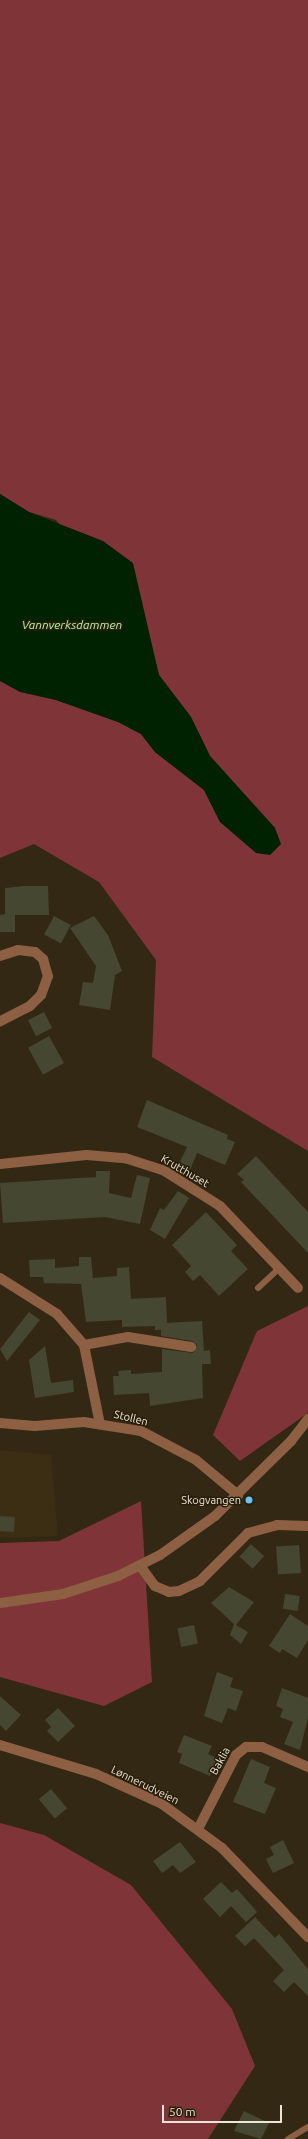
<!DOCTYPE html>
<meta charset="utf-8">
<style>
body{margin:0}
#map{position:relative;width:308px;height:2139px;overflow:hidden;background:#332814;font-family:Ubuntu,sans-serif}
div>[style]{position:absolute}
.built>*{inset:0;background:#3c2e13}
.forest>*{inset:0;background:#7f3537}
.water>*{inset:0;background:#020}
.building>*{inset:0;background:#454730;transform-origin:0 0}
.service>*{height:6px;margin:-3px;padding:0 3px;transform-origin:3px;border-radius:3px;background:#8d5f43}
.minor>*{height:10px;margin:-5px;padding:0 5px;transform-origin:5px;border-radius:5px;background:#8d5f43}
.dots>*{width:11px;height:11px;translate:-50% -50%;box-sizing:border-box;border:2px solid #291e0a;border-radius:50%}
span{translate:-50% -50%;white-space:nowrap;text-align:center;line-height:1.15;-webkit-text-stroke:3px #291e0a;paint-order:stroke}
.street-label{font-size:11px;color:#ece5d9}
.poi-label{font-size:11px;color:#ece5d9}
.right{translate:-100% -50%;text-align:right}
.water-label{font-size:12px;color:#aef8a5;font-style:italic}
.scale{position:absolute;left:162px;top:2105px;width:120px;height:18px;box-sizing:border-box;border:2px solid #ece5d9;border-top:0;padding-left:5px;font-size:12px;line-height:14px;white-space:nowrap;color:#ece5d9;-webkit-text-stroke:3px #291e0a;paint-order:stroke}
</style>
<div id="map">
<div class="built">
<div style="clip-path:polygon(0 1450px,51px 1455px,58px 1536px,0 1538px)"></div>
</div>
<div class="forest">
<div style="clip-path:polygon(0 0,308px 0,308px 1151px,152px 1057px,156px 960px,99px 882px,34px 844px,0 858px,0 681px,20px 691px,56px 700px,118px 722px,141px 734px,155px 752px,204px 790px,220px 822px,275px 828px,210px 756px,191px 717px,159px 675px,146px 626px,56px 520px,29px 512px,0 494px)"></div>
<div style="clip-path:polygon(308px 1306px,308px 1413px,240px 1461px,213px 1435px,257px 1331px)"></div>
<div style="clip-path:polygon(141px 1501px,152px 1682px,104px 1706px,0 1677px,0 1543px,59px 1541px)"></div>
<div style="clip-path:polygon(0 1823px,44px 1835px,131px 1885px,232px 2009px,255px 2066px,208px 2139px,0 2139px)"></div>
</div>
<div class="water">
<div style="clip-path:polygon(0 494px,29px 512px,103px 541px,133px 563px,159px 675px,191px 717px,210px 756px,275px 828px,281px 844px,270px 855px,256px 853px,220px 822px,204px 790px,155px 752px,141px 734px,118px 722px,56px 700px,20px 692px,0 681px)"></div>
</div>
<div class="building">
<div style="clip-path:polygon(24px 886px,48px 886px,49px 915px,15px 915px,15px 932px,0 932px,0 915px,5px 914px,5px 888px)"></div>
<div style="left:54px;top:916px;width:19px;height:21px;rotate:28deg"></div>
<div style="clip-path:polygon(94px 916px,108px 935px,122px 971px,115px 975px,110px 1010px,79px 1005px,83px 982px,93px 983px,96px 966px,70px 928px)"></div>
<div style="left:44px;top:1012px;width:18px;height:18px;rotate:63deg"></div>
<div style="left:49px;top:1036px;width:31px;height:24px;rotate:61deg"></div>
<div style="clip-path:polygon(147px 1100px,228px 1135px,227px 1139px,235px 1142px,225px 1165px,197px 1153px,190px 1170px,178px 1166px,187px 1147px,137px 1127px)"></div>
<div style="clip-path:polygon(256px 1156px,308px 1212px,308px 1253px,241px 1182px,244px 1180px,237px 1174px)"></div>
<div style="clip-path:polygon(96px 1171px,110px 1171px,109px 1193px,131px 1198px,137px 1175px,150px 1178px,140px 1224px,105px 1217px,3px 1223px,0 1183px,96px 1177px)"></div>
<div style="clip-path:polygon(178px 1191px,189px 1198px,165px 1239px,150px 1230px,160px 1208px,164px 1210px)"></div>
<div style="clip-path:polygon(206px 1212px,237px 1245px,231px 1251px,248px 1269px,219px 1296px,200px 1275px,193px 1281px,185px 1272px,191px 1266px,172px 1245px)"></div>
<div style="clip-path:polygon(79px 1257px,91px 1257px,93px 1278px,117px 1276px,117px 1268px,129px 1267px,131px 1299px,166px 1297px,167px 1323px,202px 1321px,204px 1351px,210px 1350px,211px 1364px,202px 1364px,203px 1398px,150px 1406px,149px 1393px,114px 1395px,113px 1376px,119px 1376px,118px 1371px,131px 1370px,131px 1374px,162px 1372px,162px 1349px,193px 1353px,197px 1345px,192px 1341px,161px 1336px,161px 1330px,155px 1330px,155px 1326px,122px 1327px,122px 1320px,86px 1322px,81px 1284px,44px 1283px,43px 1277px,30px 1277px,29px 1260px,55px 1259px,55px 1268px,79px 1266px)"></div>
<div style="clip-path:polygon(29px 1312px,40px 1320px,7px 1361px,0 1349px)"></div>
<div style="clip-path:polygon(45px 1346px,51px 1383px,73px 1380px,74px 1392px,35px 1398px,29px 1360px)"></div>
<div style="left:0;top:1516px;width:15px;height:15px;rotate:4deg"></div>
<div style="left:251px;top:1544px;width:18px;height:17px;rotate:43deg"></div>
<div style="left:299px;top:1545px;width:28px;height:23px;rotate:86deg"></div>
<div style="clip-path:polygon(229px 1587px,254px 1602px,236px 1625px,248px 1632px,241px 1644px,230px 1635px,234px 1624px,211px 1603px)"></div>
<div style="left:285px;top:1594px;width:15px;height:15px;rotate:8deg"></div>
<div style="clip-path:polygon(290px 1614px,308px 1626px,308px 1640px,297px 1658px,282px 1649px,280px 1653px,269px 1646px)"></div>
<div style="left:194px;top:1625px;width:19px;height:17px;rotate:78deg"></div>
<div style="clip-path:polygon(217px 1672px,233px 1678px,230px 1687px,243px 1691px,236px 1711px,228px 1708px,222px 1723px,204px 1716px)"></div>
<div style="clip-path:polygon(282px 1688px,308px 1698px,308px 1718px,300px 1750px,284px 1744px,293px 1722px,280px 1717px,283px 1709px,276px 1706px)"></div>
<div style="clip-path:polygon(0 1696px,21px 1715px,6px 1731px,0 1725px)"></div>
<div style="clip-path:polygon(58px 1708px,75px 1726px,58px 1742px,47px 1731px,51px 1727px,45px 1720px)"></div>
<div style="clip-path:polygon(184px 1735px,212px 1746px,208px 1754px,217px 1758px,210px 1776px,179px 1763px,182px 1754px,177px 1752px)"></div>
<div style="clip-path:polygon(251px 1759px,270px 1767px,264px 1783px,276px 1788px,265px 1814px,233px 1802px)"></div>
<div style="left:51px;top:1789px;width:25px;height:16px;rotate:50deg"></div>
<div style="clip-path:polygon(283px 1840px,294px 1863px,273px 1873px,266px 1859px,274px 1855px,270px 1847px)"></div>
<div style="clip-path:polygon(180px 1842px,196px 1862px,180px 1873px,173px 1865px,162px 1873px,153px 1861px)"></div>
<div style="clip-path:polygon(221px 1882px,232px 1893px,237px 1889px,257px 1912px,246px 1922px,231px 1906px,220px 1917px,203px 1899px)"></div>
<div style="clip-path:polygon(255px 1917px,275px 1938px,279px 1934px,308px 1969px,308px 1996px,294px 1982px,284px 1992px,273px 1981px,284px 1970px,254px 1938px,245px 1946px,235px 1936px)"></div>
<div style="clip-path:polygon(244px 2111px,269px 2123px,261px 2139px,234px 2131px)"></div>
</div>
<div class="service">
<div style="left:258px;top:1288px;width:26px;rotate:-43deg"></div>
<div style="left:288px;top:2139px;width:23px;rotate:-31deg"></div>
</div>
<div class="minor">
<div style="left:0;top:956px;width:19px;rotate:-18deg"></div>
<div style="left:18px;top:950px;width:17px;rotate:7deg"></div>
<div style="left:35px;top:952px;width:11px;rotate:41deg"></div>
<div style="left:43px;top:959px;width:18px;rotate:74deg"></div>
<div style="left:48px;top:976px;width:20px;rotate:110deg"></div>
<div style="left:41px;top:995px;width:16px;rotate:135deg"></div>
<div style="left:30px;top:1006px;width:34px;rotate:153deg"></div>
<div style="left:0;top:1164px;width:87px;rotate:-5.9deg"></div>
<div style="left:87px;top:1155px;width:38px;rotate:5deg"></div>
<div style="left:125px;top:1158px;width:40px;rotate:18deg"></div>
<div style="left:163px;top:1170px;width:67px;rotate:32.3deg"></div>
<div style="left:220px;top:1206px;width:113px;rotate:46.4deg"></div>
<div style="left:0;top:1278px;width:67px;rotate:32.3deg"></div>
<div style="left:57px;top:1314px;width:41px;rotate:48.9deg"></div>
<div style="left:84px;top:1345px;width:81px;rotate:78.6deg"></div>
<div style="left:84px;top:1345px;width:45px;rotate:-10.3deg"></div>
<div style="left:128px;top:1337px;width:64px;rotate:9deg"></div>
<div style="left:0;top:1423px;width:35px;rotate:5deg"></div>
<div style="left:35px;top:1426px;width:49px;rotate:-4.7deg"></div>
<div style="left:84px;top:1422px;width:58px;rotate:9deg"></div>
<div style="left:141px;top:1431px;width:62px;rotate:27.8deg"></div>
<div style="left:196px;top:1460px;width:55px;rotate:39.8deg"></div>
<div style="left:141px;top:1567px;width:24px;rotate:54deg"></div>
<div style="left:155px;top:1586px;width:15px;rotate:23deg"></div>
<div style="left:169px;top:1592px;width:10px;rotate:-6deg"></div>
<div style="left:179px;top:1591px;width:23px;rotate:-25deg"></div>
<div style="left:200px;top:1581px;width:68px;rotate:-45deg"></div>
<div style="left:248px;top:1533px;width:30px;rotate:-15deg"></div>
<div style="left:277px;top:1525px;width:31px;rotate:2deg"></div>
<div style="left:0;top:1603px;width:64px;rotate:-8.1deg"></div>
<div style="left:63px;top:1594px;width:58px;rotate:-18.1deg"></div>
<div style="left:118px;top:1576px;width:47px;rotate:-26.6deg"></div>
<div style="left:160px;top:1555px;width:67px;rotate:-35.3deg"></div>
<div style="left:215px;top:1516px;width:107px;rotate:-44.6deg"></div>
<div style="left:291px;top:1441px;width:28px;rotate:-52deg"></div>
<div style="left:0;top:1745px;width:100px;rotate:16.8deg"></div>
<div style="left:96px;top:1774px;width:72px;rotate:24.4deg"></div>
<div style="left:162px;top:1804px;width:74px;rotate:36.3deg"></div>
<div style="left:222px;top:1848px;width:124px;rotate:46deg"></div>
<div style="left:199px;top:1827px;width:81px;rotate:-62.8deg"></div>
<div style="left:236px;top:1755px;width:13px;rotate:-39deg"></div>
<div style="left:246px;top:1747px;width:16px"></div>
<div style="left:262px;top:1747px;width:50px;rotate:23.5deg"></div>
</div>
<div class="dots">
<div style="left:249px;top:1500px;background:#69c3f1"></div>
</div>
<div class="street-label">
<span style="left:185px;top:1171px;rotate:30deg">Krutthuset</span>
<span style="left:131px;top:1418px;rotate:14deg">Stollen</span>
<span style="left:220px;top:1761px;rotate:-61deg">Baklia</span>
<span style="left:145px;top:1785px;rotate:26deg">Lønnerudveien</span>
</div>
<div class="poi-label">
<span class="right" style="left:241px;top:1500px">Skogvangen</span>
</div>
<div class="water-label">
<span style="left:72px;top:625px">Vannverksdammen</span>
</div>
<div class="scale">50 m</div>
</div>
